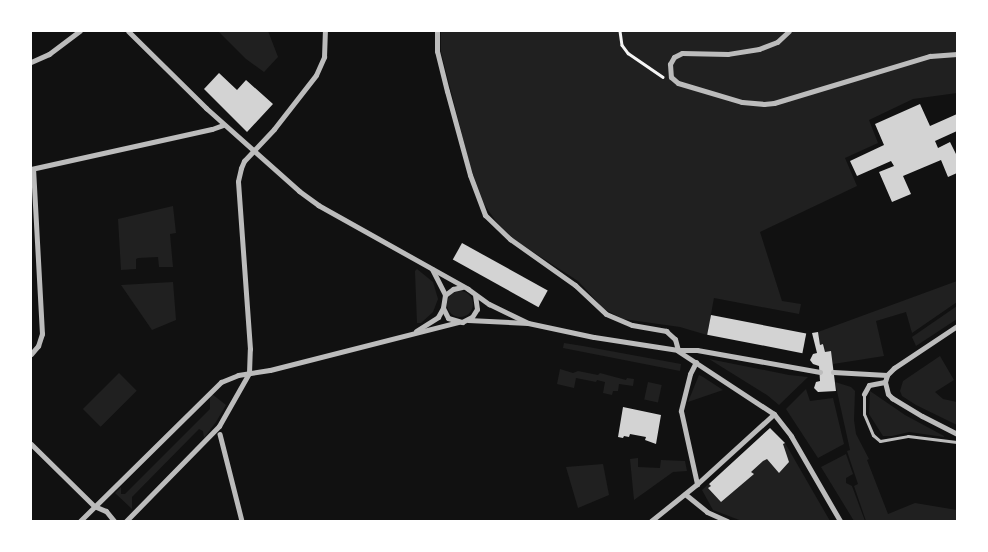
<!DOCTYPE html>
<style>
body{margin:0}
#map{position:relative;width:988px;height:552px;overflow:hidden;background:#111;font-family:"Fira Sans",sans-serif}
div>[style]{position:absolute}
.green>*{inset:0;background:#202020;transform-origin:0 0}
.round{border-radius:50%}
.building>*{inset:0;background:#d3d3d3;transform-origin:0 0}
.path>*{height:2.5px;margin:-1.25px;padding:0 1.25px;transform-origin:1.25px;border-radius:1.25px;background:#f5f5f5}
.service>*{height:3px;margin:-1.5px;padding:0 1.5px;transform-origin:1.5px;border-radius:1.5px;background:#bcbcbc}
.pedestrian>*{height:4.5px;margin:-2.25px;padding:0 2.25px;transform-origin:2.25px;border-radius:2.25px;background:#bcbcbc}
.minor>*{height:5px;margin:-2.5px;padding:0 2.5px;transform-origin:2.5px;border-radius:2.5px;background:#bcbcbc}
span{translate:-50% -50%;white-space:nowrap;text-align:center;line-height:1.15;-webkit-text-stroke:5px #fff;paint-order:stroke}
.frame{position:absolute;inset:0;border:32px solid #fff;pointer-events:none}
</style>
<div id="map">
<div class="green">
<div style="clip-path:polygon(218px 31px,268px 31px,278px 57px,264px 72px,246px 59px)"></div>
<div style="clip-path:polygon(441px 31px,957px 31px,957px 93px,913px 99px,869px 120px,878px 143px,845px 158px,857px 186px,760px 232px,782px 301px,801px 304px,799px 314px,714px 298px,707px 335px,680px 327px,623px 319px,604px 309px,578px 281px,513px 239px,495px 220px,484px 204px,470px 166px,441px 52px)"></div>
<div style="clip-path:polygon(173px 206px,176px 233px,170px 234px,173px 267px,159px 267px,158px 257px,138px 258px,136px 259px,136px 269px,121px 270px,118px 219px)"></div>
<div style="clip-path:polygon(417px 269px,433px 282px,438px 299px,433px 312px,421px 323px,417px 323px,415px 271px)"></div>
<div style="clip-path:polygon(957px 281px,957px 302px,912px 333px,906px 312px,876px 321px,884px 356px,833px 364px,831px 352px,825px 352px,824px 344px,820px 345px,818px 332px)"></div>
<div style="clip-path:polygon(173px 282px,176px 320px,152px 330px,121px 285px)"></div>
<div class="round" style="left:447px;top:291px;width:26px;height:26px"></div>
<div style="clip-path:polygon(957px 306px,957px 319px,916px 346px,912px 337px)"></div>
<div style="clip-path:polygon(564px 343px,583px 346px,681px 364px,680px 371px,563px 348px)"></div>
<div style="clip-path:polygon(940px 356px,954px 380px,935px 392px,943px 399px,957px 402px,957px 425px,916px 405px,902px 396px,900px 391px,903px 381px)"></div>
<div style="clip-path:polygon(709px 359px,789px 375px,808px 377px,779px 405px,767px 395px)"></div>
<div style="clip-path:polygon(560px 369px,573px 373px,578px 371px,598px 375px,600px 373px,626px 380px,627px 378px,634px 379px,633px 386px,619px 384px,618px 391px,613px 391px,612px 395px,603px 393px,605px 382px,597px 380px,596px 382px,576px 378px,574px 388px,557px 384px)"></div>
<div style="left:119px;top:373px;width:25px;height:51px;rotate:45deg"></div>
<div style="clip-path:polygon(699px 375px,703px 377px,723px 390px,688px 402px)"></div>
<div style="left:648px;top:382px;width:14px;height:18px;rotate:12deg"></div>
<div style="clip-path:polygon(835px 382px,851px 387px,855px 391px,854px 420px,856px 434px,869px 459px,867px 460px,888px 514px,915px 503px,957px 510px,957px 521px,866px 521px,854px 486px,858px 484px,847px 451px,850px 450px)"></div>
<div style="clip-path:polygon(806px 389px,810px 401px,833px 398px,844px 444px,818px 458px,786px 409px)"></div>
<div style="clip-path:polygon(870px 391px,905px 415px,944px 436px,944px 437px,909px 432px,892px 436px,883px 436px,869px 414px)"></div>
<div style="clip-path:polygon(212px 394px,226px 405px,216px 422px,204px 438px,203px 431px,199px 429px,132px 497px,132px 509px,115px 493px,121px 487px,121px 494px,125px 494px,210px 409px,210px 396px)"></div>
<div style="clip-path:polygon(770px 428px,785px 443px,830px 521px,742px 521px,713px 510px,702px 490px)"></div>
<div style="clip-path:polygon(846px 454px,853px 474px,846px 478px,846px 483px,852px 486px,865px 521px,854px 521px,821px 467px)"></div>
<div style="clip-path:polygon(638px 458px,638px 467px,660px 468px,661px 460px,685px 461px,687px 471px,673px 472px,634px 500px,630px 459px)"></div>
<div style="clip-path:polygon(603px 464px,609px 495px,578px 508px,566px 467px)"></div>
</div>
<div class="building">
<div style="clip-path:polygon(219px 73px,237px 90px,246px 80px,273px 104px,247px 132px,204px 89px)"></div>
<div style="clip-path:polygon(920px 104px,930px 126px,957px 114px,957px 131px,935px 141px,938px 148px,950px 142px,957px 156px,957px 173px,948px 177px,941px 160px,903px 176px,911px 194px,892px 202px,879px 172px,894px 166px,891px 161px,857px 176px,850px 161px,884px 145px,875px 124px)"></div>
<div style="left:462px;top:243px;width:98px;height:19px;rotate:29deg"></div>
<div style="left:711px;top:315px;width:97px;height:20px;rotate:11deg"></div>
<div style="clip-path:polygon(818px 332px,820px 345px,823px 344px,825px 352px,831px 351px,836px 391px,818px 392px,814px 388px,816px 382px,820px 381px,819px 366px,813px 364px,810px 360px,813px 354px,817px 353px,812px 333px)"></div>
<div style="clip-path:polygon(623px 407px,661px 415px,656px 444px,645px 440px,646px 437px,630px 434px,629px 437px,624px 436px,623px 438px,618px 437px)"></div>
<div style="clip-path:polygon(770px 428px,785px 443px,783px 444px,789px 462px,779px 473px,767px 459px,763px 461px,751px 472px,754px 474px,721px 502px,708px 488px,711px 486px,709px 484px)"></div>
</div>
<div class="path">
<div style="left:620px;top:31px;width:14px;rotate:82deg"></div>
<div style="left:622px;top:45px;width:10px;rotate:53deg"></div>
<div style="left:628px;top:53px;width:42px;rotate:34.4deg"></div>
</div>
<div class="service">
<div style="left:864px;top:394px;width:20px;rotate:90deg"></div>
<div style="left:864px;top:414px;width:23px;rotate:67deg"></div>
<div style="left:873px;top:435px;width:9px;rotate:41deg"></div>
<div style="left:880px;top:441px;width:28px;rotate:-10deg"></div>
<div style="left:908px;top:436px;width:49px;rotate:7deg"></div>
</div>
<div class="pedestrian">
<div style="left:220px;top:434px;width:90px;rotate:75.8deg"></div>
</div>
<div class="minor">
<div style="left:128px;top:31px;width:110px;rotate:44.6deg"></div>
<div style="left:206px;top:108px;width:125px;rotate:41.7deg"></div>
<div style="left:299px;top:191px;width:24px;rotate:36deg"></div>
<div style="left:318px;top:205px;width:172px;rotate:29.2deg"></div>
<div style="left:468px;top:289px;width:26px;rotate:36deg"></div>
<div style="left:489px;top:304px;width:43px;rotate:26deg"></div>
<div style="left:437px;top:31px;width:20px;rotate:90deg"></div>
<div style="left:437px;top:51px;width:41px;rotate:76deg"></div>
<div style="left:447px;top:91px;width:87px;rotate:74.7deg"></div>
<div style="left:470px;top:175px;width:43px;rotate:69.4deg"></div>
<div style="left:485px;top:215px;width:35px;rotate:44deg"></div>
<div style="left:510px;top:239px;width:80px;rotate:35.3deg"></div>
<div style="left:575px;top:285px;width:42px;rotate:43.1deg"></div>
<div style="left:606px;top:314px;width:28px;rotate:23deg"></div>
<div style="left:632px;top:325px;width:35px;rotate:10deg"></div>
<div style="left:666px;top:331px;width:12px;rotate:42deg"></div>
<div style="left:675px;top:339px;width:11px;rotate:75deg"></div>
<div style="left:789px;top:31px;width:16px;rotate:137deg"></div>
<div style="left:777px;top:42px;width:19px;rotate:159deg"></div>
<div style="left:759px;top:49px;width:31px;rotate:171deg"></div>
<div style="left:728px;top:54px;width:46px;rotate:-178.8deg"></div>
<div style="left:682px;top:53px;width:9px;rotate:153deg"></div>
<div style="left:674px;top:57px;width:8px;rotate:120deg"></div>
<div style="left:670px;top:64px;width:13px;rotate:86deg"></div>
<div style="left:671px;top:77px;width:9px;rotate:41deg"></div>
<div style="left:678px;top:83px;width:67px;rotate:16.5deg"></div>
<div style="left:742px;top:102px;width:22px;rotate:5deg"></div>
<div style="left:764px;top:104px;width:10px;rotate:-6deg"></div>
<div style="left:774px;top:103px;width:163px;rotate:-16.8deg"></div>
<div style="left:930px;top:56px;width:27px;rotate:-4deg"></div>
<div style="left:31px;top:62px;width:20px;rotate:-24deg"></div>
<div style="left:49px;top:54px;width:39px;rotate:-37deg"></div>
<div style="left:31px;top:169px;width:185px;rotate:-12.5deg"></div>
<div style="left:212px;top:129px;width:12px;rotate:-20deg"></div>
<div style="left:432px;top:269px;width:29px;rotate:63deg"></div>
<div style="left:462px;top:287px;width:9px;rotate:167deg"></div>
<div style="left:453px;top:289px;width:10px;rotate:143deg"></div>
<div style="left:445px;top:295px;width:13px;rotate:99deg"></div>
<div style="left:443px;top:308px;width:11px;rotate:63deg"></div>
<div style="left:448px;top:318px;width:15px;rotate:16deg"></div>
<div style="left:462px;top:322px;width:11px;rotate:-27deg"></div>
<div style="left:472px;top:317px;width:9px;rotate:-58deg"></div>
<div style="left:477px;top:309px;width:14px;rotate:-98deg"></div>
<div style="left:468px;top:320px;width:60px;rotate:2.9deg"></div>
<div style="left:528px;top:323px;width:67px;rotate:12deg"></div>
<div style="left:594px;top:337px;width:85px;rotate:8.8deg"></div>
<div style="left:678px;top:350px;width:19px"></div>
<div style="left:697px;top:350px;width:125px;rotate:10.1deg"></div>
<div style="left:957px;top:326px;width:76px;rotate:146.3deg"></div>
<div style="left:894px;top:368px;width:10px;rotate:135deg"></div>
<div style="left:887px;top:375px;width:7px;rotate:106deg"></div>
<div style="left:885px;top:382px;width:12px;rotate:76deg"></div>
<div style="left:888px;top:394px;width:6px;rotate:45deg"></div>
<div style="left:892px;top:398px;width:35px;rotate:31deg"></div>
<div style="left:922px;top:416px;width:39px;rotate:27deg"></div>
<div style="left:416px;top:331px;width:26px;rotate:-32deg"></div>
<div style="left:438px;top:317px;width:10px;rotate:-61deg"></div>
<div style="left:678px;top:351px;width:115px;rotate:33.3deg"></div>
<div style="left:774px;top:414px;width:28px;rotate:52deg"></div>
<div style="left:791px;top:436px;width:98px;rotate:60deg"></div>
<div style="left:31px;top:354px;width:11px;rotate:-49deg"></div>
<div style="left:38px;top:346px;width:13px;rotate:-72deg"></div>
<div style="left:42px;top:334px;width:165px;rotate:-93.1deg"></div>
<div style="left:696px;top:362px;width:13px;rotate:117deg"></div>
<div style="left:690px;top:374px;width:38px;rotate:104deg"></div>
<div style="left:681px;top:411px;width:75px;rotate:77.6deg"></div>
<div style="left:833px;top:372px;width:54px;rotate:3.2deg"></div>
<div style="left:864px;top:394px;width:10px;rotate:-61deg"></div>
<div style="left:869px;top:385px;width:16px;rotate:-11deg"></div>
<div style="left:31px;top:444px;width:88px;rotate:44.5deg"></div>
<div style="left:94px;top:506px;width:13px;rotate:23deg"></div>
<div style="left:106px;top:511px;width:13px;rotate:51deg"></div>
<div style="left:685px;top:494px;width:28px;rotate:39deg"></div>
<div style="left:707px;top:512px;width:22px;rotate:24deg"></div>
<div style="left:80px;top:521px;width:198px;rotate:-44.6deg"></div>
<div style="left:221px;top:382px;width:18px;rotate:-22deg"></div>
<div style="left:238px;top:375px;width:32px;rotate:-9deg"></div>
<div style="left:270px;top:370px;width:195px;rotate:-14.3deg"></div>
<div style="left:126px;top:521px;width:133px;rotate:-45.6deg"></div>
<div style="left:219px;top:426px;width:61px;rotate:-60.5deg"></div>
<div style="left:249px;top:373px;width:24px;rotate:-88deg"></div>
<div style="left:250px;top:349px;width:168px;rotate:-94.1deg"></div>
<div style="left:238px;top:181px;width:13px;rotate:-77deg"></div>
<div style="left:241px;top:168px;width:8px;rotate:-67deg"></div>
<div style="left:244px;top:161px;width:44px;rotate:-46.8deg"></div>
<div style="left:274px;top:129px;width:68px;rotate:-52.1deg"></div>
<div style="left:316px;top:75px;width:20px;rotate:-66deg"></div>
<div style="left:324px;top:57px;width:26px;rotate:-88deg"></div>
<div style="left:651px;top:521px;width:59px;rotate:-38.8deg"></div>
<div style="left:697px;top:484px;width:104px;rotate:-42.3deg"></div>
</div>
<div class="frame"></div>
</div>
